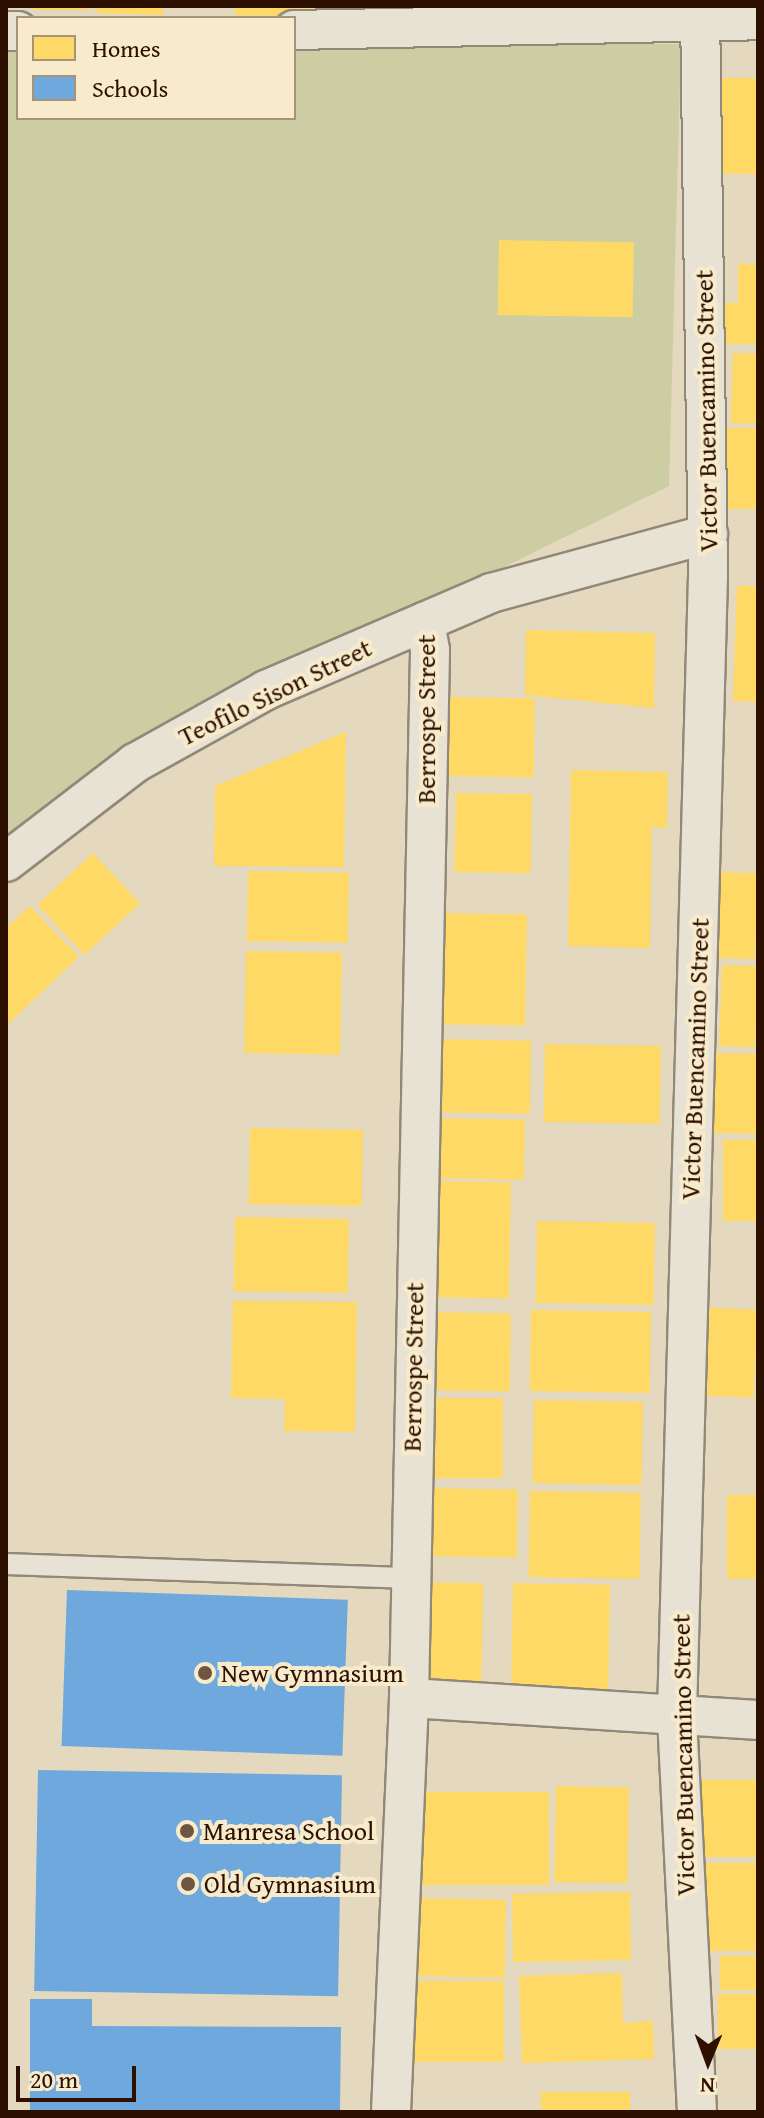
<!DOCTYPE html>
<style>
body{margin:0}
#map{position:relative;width:764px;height:2118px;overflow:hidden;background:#e4d9be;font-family:"Gentium Book Plus",serif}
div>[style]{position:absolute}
.green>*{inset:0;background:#cccda2}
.homes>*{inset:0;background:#ffd966;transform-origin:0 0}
.schools>*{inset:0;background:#6fa8dc;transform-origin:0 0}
.roads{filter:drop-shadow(2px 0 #928877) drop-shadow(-2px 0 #928877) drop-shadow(0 2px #928877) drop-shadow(0 -2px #928877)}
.lane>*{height:20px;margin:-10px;padding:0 10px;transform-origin:10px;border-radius:10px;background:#e8e2d5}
.street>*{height:38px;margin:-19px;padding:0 19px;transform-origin:19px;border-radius:19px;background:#e8e2d5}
.dots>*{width:22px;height:22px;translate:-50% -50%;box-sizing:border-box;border:4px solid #f7ebcb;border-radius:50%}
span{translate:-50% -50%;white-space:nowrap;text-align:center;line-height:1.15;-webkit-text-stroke:8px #f7ebcb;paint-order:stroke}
.street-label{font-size:26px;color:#2e1001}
.poi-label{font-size:26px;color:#2e1001}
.left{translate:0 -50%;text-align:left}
.frame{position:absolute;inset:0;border:8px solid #2e1001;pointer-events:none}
.legend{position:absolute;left:16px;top:16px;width:280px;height:104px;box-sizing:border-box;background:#f7ebcb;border:2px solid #a7937a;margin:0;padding:10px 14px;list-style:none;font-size:24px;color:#2e1001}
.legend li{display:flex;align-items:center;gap:16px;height:40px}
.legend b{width:40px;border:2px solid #a7937a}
.north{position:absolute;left:668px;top:2022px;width:80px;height:80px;-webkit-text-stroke:6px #f7ebcb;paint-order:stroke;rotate:181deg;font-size:22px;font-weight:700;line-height:32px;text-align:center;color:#2e1001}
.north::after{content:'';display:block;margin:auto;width:28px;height:36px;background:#2e1001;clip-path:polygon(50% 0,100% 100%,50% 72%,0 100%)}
.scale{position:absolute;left:16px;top:2066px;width:120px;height:36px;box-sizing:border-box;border:4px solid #2e1001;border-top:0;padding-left:10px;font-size:24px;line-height:28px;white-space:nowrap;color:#2e1001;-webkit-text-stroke:6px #f7ebcb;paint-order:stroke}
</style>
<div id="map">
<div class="green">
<div style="clip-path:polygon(6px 40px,18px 40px,18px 118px,294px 118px,294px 42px,681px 44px,669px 486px,205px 714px,6px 843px)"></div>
</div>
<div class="homes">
<div style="left:34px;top:6px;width:55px;height:4px"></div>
<div style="clip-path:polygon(97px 6px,163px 6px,163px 15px,97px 13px)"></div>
<div style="clip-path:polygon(235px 6px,395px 6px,395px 18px,235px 15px)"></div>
<div style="left:758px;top:78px;width:96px;height:40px;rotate:90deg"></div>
<div style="left:499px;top:240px;width:135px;height:75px;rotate:1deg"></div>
<div style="clip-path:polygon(738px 264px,758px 264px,758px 344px,724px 344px,725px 303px,738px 303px)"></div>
<div style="left:733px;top:353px;width:25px;height:70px;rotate:2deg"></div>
<div style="left:725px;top:428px;width:33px;height:81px"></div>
<div style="clip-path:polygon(737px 586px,758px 586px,758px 702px,733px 701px)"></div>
<div style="clip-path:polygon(526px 630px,655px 633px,654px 708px,525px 695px)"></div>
<div style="left:449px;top:697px;width:86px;height:79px;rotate:1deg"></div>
<div style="clip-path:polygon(346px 732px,344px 867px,214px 866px,215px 786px)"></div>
<div style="clip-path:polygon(571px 770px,668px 772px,667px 828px,652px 827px,650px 948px,568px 946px)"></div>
<div style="left:456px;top:793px;width:76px;height:79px;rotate:1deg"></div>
<div style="left:93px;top:853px;width:69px;height:76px;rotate:47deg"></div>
<div style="left:248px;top:871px;width:101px;height:70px;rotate:1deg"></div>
<div style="left:721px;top:872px;width:37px;height:86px;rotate:2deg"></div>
<div style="clip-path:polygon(30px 906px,79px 957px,6px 1026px,6px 928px)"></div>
<div style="left:432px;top:913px;width:95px;height:111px;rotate:1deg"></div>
<div style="left:246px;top:951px;width:96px;height:102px;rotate:1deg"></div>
<div style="left:722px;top:965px;width:36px;height:81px;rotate:2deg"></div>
<div style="left:424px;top:1039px;width:107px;height:73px;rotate:1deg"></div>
<div style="left:545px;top:1044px;width:116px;height:78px;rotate:1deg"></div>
<div style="left:712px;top:1053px;width:46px;height:80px;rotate:1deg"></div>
<div style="left:427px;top:1118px;width:98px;height:60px;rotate:1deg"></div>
<div style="left:250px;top:1128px;width:113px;height:76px;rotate:1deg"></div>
<div style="left:723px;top:1140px;width:35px;height:81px"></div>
<div style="left:425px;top:1181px;width:86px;height:116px;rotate:1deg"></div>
<div style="left:235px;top:1217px;width:114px;height:74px;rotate:1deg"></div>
<div style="left:537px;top:1221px;width:118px;height:82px;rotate:1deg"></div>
<div style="clip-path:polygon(233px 1301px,357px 1302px,355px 1432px,284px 1431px,285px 1399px,231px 1398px)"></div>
<div style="left:699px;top:1307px;width:59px;height:88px;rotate:3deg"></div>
<div style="left:531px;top:1310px;width:120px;height:81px;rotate:1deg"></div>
<div style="left:423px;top:1312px;width:88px;height:78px;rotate:1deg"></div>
<div style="left:420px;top:1398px;width:83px;height:80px"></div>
<div style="left:534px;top:1400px;width:109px;height:83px;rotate:1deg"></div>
<div style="left:422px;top:1488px;width:96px;height:68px;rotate:1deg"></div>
<div style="left:530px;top:1491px;width:111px;height:86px;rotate:1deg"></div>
<div style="left:727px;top:1495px;width:31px;height:84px"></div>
<div style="left:417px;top:1582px;width:66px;height:100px;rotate:1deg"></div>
<div style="left:513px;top:1583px;width:97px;height:109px;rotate:1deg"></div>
<div style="left:758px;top:1780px;width:77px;height:57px;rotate:90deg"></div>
<div style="left:556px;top:1786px;width:73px;height:96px;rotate:1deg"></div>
<div style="left:416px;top:1792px;width:133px;height:93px"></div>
<div style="left:758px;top:1863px;width:88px;height:63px;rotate:90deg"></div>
<div style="left:630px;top:1892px;width:68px;height:118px;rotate:89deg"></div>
<div style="left:402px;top:1898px;width:104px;height:78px;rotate:1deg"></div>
<div style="left:758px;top:1956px;width:34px;height:38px;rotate:90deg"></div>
<div style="clip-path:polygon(622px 1973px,623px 2023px,653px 2021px,654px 2059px,522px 2063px,519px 1976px)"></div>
<div style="left:407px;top:1981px;width:97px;height:81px"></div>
<div style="left:758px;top:1994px;width:55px;height:40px;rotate:90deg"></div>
<div style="left:541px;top:2092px;width:89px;height:20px"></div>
</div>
<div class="schools">
<div style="left:67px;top:1590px;width:281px;height:156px;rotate:2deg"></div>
<div style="left:38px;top:1770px;width:304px;height:221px;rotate:1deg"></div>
<div style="clip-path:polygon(30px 1999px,92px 1999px,92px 2026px,341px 2027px,340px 2112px,30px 2112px)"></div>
</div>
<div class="roads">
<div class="lane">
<div style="left:6px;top:1564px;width:402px;rotate:2deg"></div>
</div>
<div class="street">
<div style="left:294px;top:30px;width:464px;rotate:-1.2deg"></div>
<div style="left:6px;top:31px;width:12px"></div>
<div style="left:6px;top:862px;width:163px;rotate:-37.5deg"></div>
<div style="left:135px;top:763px;width:150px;rotate:-29.1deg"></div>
<div style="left:266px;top:690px;width:245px;rotate:-23.3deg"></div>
<div style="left:491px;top:593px;width:225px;rotate:-15.2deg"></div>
<div style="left:409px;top:1698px;width:350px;rotate:3.6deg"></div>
<div style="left:391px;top:2112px;width:414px;rotate:-87.5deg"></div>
<div style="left:409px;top:1698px;width:1048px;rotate:-88.85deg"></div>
<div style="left:430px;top:650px;width:29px;rotate:-100deg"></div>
<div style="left:697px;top:2112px;width:399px;rotate:-92.9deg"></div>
<div style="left:677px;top:1714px;width:1139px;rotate:-88.44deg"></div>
<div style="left:708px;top:575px;width:569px;rotate:-90.81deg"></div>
</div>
</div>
<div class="dots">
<div style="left:205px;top:1673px;background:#6e5643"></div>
<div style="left:187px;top:1831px;background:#6e5643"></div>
<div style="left:188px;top:1884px;background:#6e5643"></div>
</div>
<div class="street-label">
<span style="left:706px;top:411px;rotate:-91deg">Victor Buencamino Street</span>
<span style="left:275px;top:692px;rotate:-26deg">Teofilo Sison Street</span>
<span style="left:426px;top:719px;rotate:-90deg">Berrospe Street</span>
<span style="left:695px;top:1059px;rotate:-88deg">Victor Buencamino Street</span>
<span style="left:413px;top:1367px;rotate:-89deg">Berrospe Street</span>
<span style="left:683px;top:1755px;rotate:-91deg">Victor Buencamino Street</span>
</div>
<div class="poi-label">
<span class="left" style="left:221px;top:1673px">New Gymnasium</span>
<span class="left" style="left:203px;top:1831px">Manresa School</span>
<span class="left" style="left:204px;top:1884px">Old Gymnasium</span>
</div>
<div class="frame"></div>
<ul class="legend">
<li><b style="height:22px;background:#ffd966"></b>Homes</li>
<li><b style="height:22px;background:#6fa8dc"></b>Schools</li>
</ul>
<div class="north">N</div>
<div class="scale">20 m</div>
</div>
